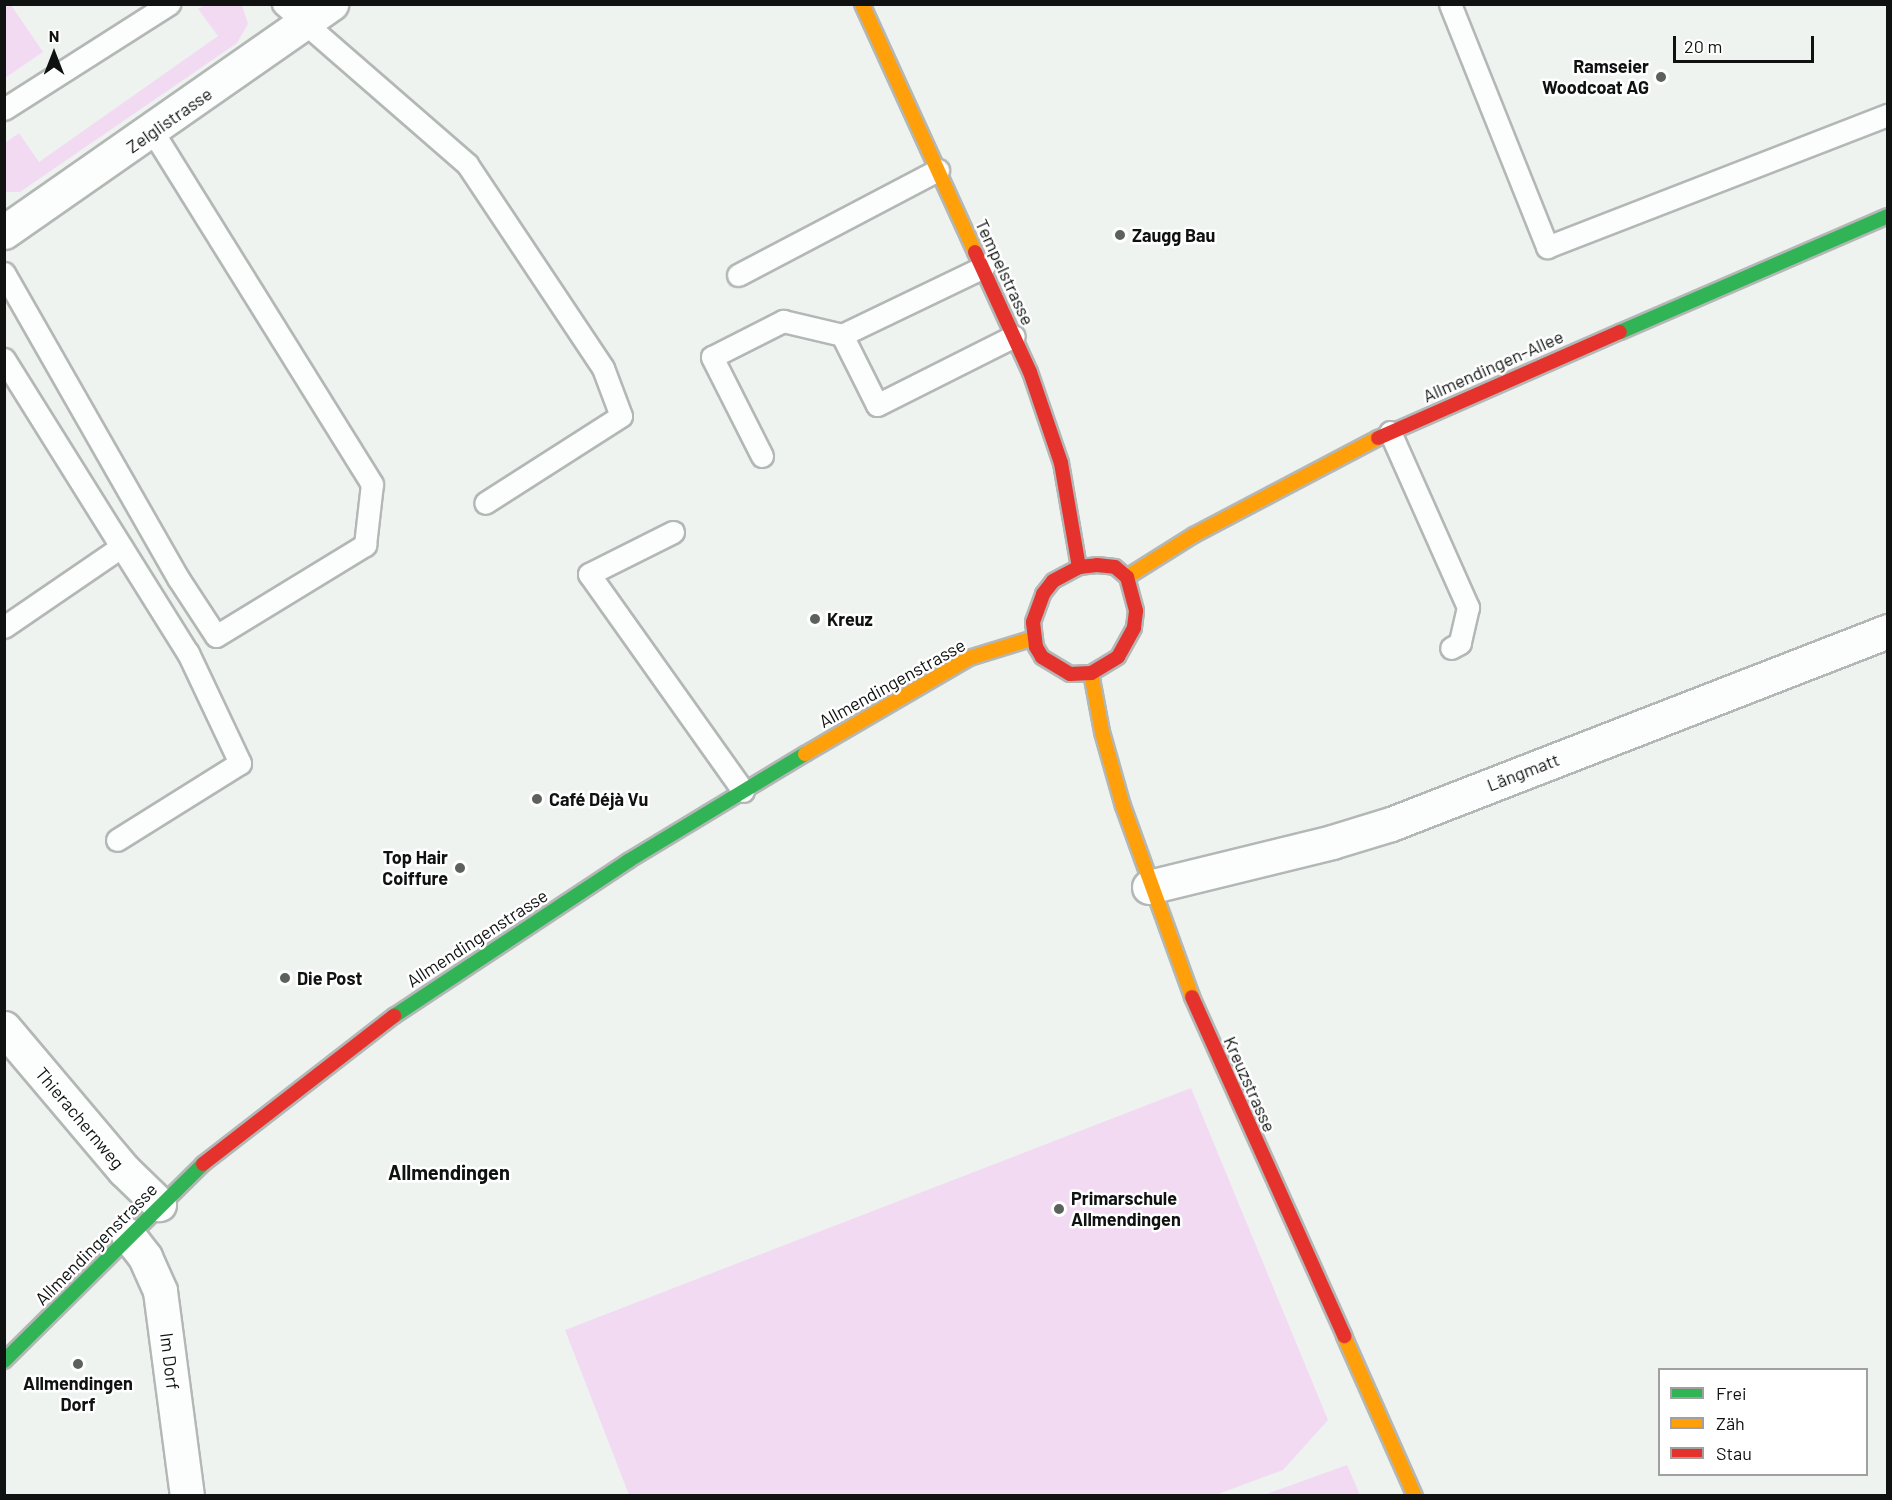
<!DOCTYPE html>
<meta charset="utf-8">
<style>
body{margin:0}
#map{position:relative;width:1892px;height:1500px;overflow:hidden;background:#eef3f0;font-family:Barlow,sans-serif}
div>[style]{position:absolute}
.green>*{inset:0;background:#f3daf3}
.roads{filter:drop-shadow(2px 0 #b3b7b5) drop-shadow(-2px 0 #b3b7b5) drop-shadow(0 2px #b3b7b5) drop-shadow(0 -2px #b3b7b5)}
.lane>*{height:21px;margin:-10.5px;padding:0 10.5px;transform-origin:10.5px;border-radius:10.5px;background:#fcfdfd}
.street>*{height:33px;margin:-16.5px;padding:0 16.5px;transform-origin:16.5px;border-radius:16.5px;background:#fcfdfd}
.fast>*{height:14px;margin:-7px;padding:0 7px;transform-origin:7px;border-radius:7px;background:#30b455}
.slow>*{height:14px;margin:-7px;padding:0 7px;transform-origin:7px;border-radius:7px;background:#ff9f0a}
.jam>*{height:14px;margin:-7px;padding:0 7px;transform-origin:7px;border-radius:7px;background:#e5322d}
.dots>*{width:16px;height:16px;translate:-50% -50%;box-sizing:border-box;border:3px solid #fff;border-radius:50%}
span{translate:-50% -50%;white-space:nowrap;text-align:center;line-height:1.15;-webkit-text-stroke:5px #fff;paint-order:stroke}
.poi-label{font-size:18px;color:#0f1210;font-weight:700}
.right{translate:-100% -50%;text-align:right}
.left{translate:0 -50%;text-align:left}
.street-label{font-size:18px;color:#0f1210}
.neighbourhood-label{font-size:20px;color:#0f1210;font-weight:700}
.frame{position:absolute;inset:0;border:6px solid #0f1210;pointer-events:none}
.legend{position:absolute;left:1658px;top:1368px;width:210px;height:108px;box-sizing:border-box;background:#fff;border:2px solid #9fa09f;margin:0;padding:8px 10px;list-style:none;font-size:18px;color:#0f1210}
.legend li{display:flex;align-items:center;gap:12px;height:30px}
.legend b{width:30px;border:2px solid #9fa09f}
.north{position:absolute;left:24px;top:24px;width:60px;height:60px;-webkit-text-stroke:4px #fff;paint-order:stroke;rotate:0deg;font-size:16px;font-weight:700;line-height:24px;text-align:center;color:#0f1210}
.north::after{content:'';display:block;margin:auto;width:21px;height:27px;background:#0f1210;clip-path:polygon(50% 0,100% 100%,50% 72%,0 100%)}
.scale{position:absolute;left:1673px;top:36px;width:141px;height:27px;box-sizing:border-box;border:3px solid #0f1210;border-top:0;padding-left:8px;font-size:18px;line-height:21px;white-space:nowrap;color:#0f1210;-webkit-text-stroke:4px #fff;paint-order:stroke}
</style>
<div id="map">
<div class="green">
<div style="clip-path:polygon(5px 4px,11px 5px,43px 52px,5px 78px)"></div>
<div style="clip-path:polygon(205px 5px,242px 5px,248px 24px,237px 43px,20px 192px,5px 192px,5px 143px,19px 133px,39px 162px,218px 36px,198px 9px)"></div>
<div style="clip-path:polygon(1191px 1088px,1328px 1420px,1283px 1470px,1213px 1496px,629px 1495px,565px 1330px)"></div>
<div style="clip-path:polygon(1347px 1465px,1360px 1495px,1264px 1495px)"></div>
</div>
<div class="roads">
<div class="lane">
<div style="left:283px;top:4px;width:244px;rotate:41deg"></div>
<div style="left:467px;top:164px;width:245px;rotate:56.3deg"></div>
<div style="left:603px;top:368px;width:51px;rotate:69.4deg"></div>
<div style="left:621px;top:416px;width:161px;rotate:147.4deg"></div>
<div style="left:1450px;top:4px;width:262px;rotate:68.2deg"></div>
<div style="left:1547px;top:247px;width:366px;rotate:-21.2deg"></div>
<div style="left:4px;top:109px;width:196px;rotate:-32.5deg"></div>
<div style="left:4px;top:273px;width:351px;rotate:60.3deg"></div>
<div style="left:178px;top:578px;width:69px;rotate:56.8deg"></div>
<div style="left:216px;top:636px;width:175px;rotate:-31.4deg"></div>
<div style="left:365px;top:545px;width:61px;rotate:-83.5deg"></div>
<div style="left:372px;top:484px;width:416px;rotate:-121.9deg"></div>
<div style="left:738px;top:275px;width:226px;rotate:-27.7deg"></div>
<div style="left:842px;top:335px;width:78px;rotate:63.4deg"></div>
<div style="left:877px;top:405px;width:153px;rotate:-26.7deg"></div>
<div style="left:4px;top:359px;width:347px;rotate:58deg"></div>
<div style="left:188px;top:653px;width:122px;rotate:64.7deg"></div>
<div style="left:240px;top:763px;width:145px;rotate:148deg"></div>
<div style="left:1390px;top:432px;width:192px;rotate:66deg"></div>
<div style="left:1468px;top:607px;width:37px;rotate:103deg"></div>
<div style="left:1460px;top:643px;width:10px;rotate:151deg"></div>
<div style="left:762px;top:456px;width:111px;rotate:-116.8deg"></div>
<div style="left:712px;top:357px;width:80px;rotate:-26.9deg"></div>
<div style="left:783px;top:321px;width:61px;rotate:13.3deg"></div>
<div style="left:842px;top:335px;width:157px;rotate:-25.7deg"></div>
<div style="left:673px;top:532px;width:94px;rotate:153.4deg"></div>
<div style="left:589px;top:574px;width:266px;rotate:54.6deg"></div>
<div style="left:4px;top:627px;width:142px;rotate:-34.4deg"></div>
</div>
<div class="street">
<div style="left:4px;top:232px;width:399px;rotate:-34.9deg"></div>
<div style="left:1149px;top:887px;width:188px;rotate:-13.8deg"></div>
<div style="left:1332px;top:842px;width:62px;rotate:-17deg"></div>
<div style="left:1391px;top:824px;width:533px;rotate:-21.22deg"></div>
<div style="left:4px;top:1028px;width:186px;rotate:49.8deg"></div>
<div style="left:124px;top:1170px;width:49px;rotate:44.2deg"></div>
<div style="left:128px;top:1235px;width:28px;rotate:52deg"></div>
<div style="left:145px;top:1257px;width:37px;rotate:66deg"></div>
<div style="left:160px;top:1291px;width:207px;rotate:82.5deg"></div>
</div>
<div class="fast">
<div style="left:1620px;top:332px;width:292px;rotate:-23.4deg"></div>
<div style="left:394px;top:1016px;width:281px;rotate:-33.5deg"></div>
<div style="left:628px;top:861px;width:207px;rotate:-31.2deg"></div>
<div style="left:4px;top:1361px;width:280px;rotate:-44.7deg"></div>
</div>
<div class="slow">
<div style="left:862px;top:4px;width:273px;rotate:65.5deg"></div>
<div style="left:1127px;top:577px;width:79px;rotate:-32.1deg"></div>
<div style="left:1194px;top:535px;width:208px;rotate:-27.8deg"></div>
<div style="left:1091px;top:673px;width:60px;rotate:79.4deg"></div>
<div style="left:1102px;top:732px;width:77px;rotate:74.2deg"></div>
<div style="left:1123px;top:806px;width:203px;rotate:70.1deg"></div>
<div style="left:805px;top:754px;width:190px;rotate:-30.3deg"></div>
<div style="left:969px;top:658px;width:68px;rotate:-17.1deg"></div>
<div style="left:1344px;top:1336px;width:175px;rotate:66.1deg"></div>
</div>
<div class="jam">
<div style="left:975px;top:252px;width:132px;rotate:65.4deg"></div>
<div style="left:1030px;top:372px;width:96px;rotate:71.2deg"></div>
<div style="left:1061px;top:463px;width:106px;rotate:80.2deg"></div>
<div style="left:1378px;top:438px;width:264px;rotate:-23.7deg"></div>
<div style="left:1097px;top:565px;width:18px;rotate:6deg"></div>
<div style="left:1115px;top:567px;width:16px;rotate:40deg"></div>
<div style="left:1127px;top:577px;width:35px;rotate:75deg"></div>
<div style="left:1136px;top:611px;width:17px;rotate:97deg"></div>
<div style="left:1134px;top:628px;width:33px;rotate:119deg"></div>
<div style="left:1118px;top:657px;width:31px;rotate:149deg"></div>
<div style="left:1091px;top:673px;width:21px;rotate:177deg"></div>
<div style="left:1070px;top:674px;width:33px;rotate:-149deg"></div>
<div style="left:1042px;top:657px;width:12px;rotate:-121deg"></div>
<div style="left:1036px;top:647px;width:25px;rotate:-97deg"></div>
<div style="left:1033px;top:622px;width:30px;rotate:-70deg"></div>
<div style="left:1043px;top:594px;width:16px;rotate:-52deg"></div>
<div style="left:1053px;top:581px;width:30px;rotate:-28deg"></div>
<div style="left:1079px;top:567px;width:18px;rotate:-6deg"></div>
<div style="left:1192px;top:997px;width:372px;rotate:65.8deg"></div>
<div style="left:203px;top:1164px;width:242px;rotate:-37.8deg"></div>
</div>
</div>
<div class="dots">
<div style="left:1661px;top:77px;background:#5d615e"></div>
<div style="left:1120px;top:235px;background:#5d615e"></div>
<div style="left:815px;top:619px;background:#5d615e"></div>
<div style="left:537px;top:799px;background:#5d615e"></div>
<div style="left:460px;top:868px;background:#5d615e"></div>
<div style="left:285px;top:978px;background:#5d615e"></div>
<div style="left:1059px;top:1209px;background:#5d615e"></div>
<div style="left:78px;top:1364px;background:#5d615e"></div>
</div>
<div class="poi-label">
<span class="right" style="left:1649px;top:77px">Ramseier<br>Woodcoat AG</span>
<span class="left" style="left:1132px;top:235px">Zaugg Bau</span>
<span class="left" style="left:827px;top:619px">Kreuz</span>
<span class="left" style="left:549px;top:799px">Café Déjà Vu</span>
<span class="right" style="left:448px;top:868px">Top Hair<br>Coiffure</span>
<span class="left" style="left:297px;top:978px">Die Post</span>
<span class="left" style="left:1071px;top:1209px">Primarschule<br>Allmendingen</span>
<span style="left:78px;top:1394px">Allmendingen<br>Dorf</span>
</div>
<div class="street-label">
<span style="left:169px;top:120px;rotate:-35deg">Zelglistrasse</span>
<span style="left:1005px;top:272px;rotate:65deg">Tempelstrasse</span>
<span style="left:1493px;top:366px;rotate:-24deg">Allmendingen-Allee</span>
<span style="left:892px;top:683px;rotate:-29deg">Allmendingenstrasse</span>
<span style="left:1523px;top:772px;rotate:-21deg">Längmatt</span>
<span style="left:477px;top:938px;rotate:-33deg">Allmendingenstrasse</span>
<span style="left:1250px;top:1084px;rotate:66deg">Kreuzstrasse</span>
<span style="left:80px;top:1118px;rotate:50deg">Thierachernweg</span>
<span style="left:96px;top:1244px;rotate:-45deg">Allmendingenstrasse</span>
<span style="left:170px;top:1361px;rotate:83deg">Im Dorf</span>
</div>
<div class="neighbourhood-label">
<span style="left:449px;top:1172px">Allmendingen</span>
</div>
<div class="frame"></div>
<ul class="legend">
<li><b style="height:8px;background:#30b455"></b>Frei</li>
<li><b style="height:8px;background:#ff9f0a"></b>Zäh</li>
<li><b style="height:8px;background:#e5322d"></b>Stau</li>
</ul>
<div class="north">N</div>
<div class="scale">20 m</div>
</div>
